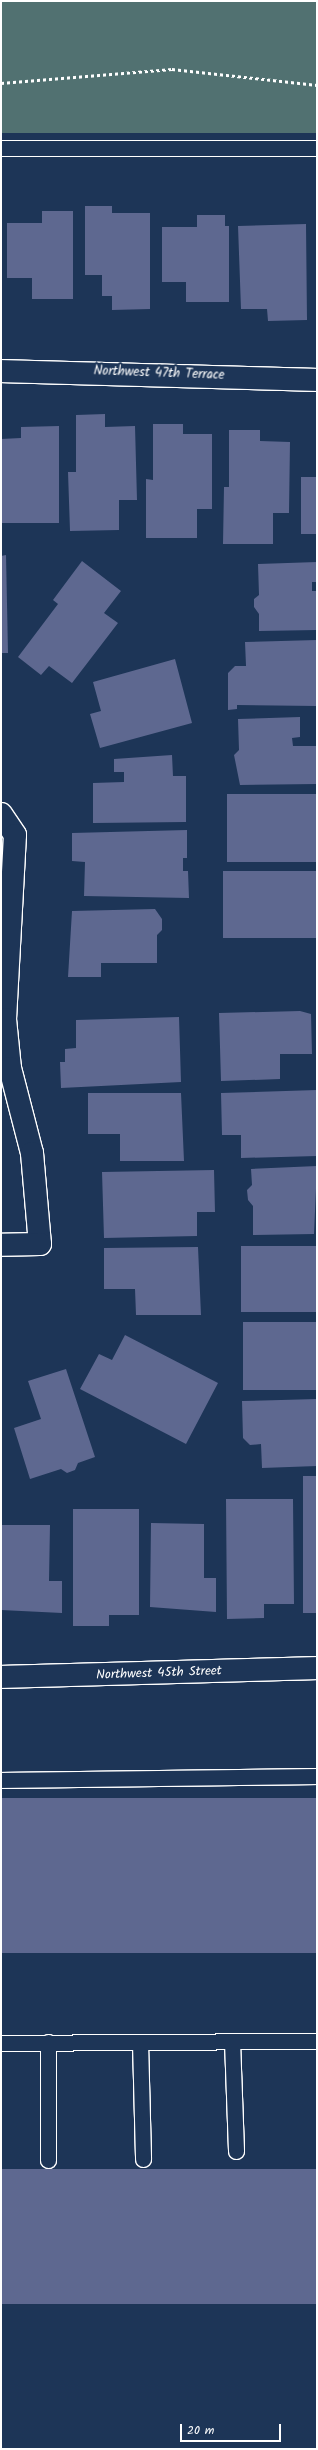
<!DOCTYPE html>
<style>
body{margin:0}
#map{position:relative;width:318px;height:2450px;overflow:hidden;background:#1d3557;font-family:Kalam,sans-serif}
div>[style]{position:absolute}
.green>*{inset:0;background:#517171;transform-origin:0 0}
.building>*{inset:0;background:#5e6890;transform-origin:0 0}
.path>*{height:2.5px;margin-top:-1.25px;transform-origin:0;background:repeating-linear-gradient(90deg,#fff 0 3px,transparent 0 6px)}
.roads{filter:drop-shadow(1px 0 #fff) drop-shadow(-1px 0 #fff) drop-shadow(0 1px #fff) drop-shadow(0 -1px #fff)}
.lane>*{height:15px;margin:-7.5px;padding:0 7.5px;transform-origin:7.5px;border-radius:7.5px;background:#1d3557}
.street>*{height:22px;margin:-11px;padding:0 11px;transform-origin:11px;border-radius:11px;background:#1d3557}
span{translate:-50% -50%;white-space:nowrap;text-align:center;line-height:1.15;-webkit-text-stroke:4px #1d3557;paint-order:stroke}
.street-label{font-size:13px;color:#fff}
.frame{position:absolute;inset:0;border:2px solid #fff;pointer-events:none}
.scale{position:absolute;left:180px;top:2424px;width:101px;height:18px;box-sizing:border-box;border:2px solid #fff;border-top:0;padding-left:5px;font-size:12px;line-height:14px;white-space:nowrap;color:#fff;-webkit-text-stroke:3px #1d3557;paint-order:stroke}
</style>
<div id="map">
<div class="green">
<div style="left:1px;top:1px;width:316px;height:132px"></div>
</div>
<div class="building">
<div style="clip-path:polygon(85px 206px,112px 206px,112px 213px,150px 213px,150px 309px,112px 310px,112px 296px,102px 296px,102px 275px,85px 275px)"></div>
<div style="clip-path:polygon(42px 211px,73px 211px,73px 299px,32px 299px,32px 278px,7px 278px,7px 223px,42px 223px)"></div>
<div style="clip-path:polygon(197px 215px,225px 215px,225px 226px,229px 226px,229px 302px,186px 302px,186px 282px,162px 282px,162px 227px,197px 227px)"></div>
<div style="clip-path:polygon(306px 224px,307px 320px,268px 321px,267px 309px,241px 309px,238px 226px)"></div>
<div style="clip-path:polygon(105px 414px,105px 427px,135px 426px,137px 500px,119px 500px,119px 530px,70px 531px,68px 472px,76px 472px,76px 415px)"></div>
<div style="clip-path:polygon(153px 424px,183px 424px,183px 434px,212px 434px,212px 509px,197px 509px,197px 538px,146px 538px,146px 479px,153px 480px)"></div>
<div style="clip-path:polygon(59px 426px,59px 523px,1px 523px,1px 439px,21px 438px,21px 427px)"></div>
<div style="clip-path:polygon(229px 430px,260px 430px,260px 441px,290px 442px,289px 513px,273px 513px,273px 544px,223px 544px,224px 487px,229px 487px)"></div>
<div style="left:301px;top:477px;width:16px;height:57px"></div>
<div style="clip-path:polygon(6px 555px,8px 653px,1px 653px,1px 556px)"></div>
<div style="clip-path:polygon(82px 561px,121px 591px,104px 613px,118px 623px,72px 683px,49px 666px,41px 675px,18px 657px,58px 604px,53px 600px)"></div>
<div style="clip-path:polygon(317px 562px,317px 582px,312px 582px,312px 591px,317px 591px,317px 630px,259px 631px,259px 614px,254px 607px,254px 599px,259px 595px,258px 564px)"></div>
<div style="clip-path:polygon(317px 640px,317px 706px,237px 705px,237px 709px,228px 710px,228px 673px,235px 666px,246px 666px,245px 642px)"></div>
<div style="clip-path:polygon(175px 659px,192px 723px,100px 748px,90px 714px,101px 711px,93px 682px)"></div>
<div style="clip-path:polygon(300px 717px,300px 737px,292px 738px,293px 746px,317px 746px,317px 784px,240px 785px,234px 755px,239px 750px,238px 719px)"></div>
<div style="clip-path:polygon(172px 755px,173px 776px,186px 776px,186px 822px,93px 823px,93px 783px,124px 782px,124px 772px,114px 772px,114px 759px)"></div>
<div style="left:317px;top:794px;width:68px;height:90px;rotate:90deg"></div>
<div style="clip-path:polygon(187px 830px,187px 858px,183px 858px,183px 871px,188px 871px,189px 898px,84px 896px,85px 862px,72px 861px,72px 833px)"></div>
<div style="left:317px;top:871px;width:67px;height:94px;rotate:90deg"></div>
<div style="clip-path:polygon(155px 909px,162px 919px,162px 930px,157px 935px,157px 963px,101px 963px,101px 977px,68px 977px,72px 911px)"></div>
<div style="clip-path:polygon(300px 1011px,311px 1014px,312px 1054px,280px 1054px,280px 1079px,221px 1081px,219px 1013px)"></div>
<div style="clip-path:polygon(179px 1017px,181px 1082px,61px 1088px,60px 1062px,65px 1062px,65px 1049px,76px 1048px,76px 1020px)"></div>
<div style="clip-path:polygon(317px 1090px,317px 1156px,241px 1158px,241px 1135px,222px 1135px,221px 1093px)"></div>
<div style="clip-path:polygon(88px 1093px,181px 1093px,184px 1161px,120px 1161px,120px 1134px,88px 1134px)"></div>
<div style="clip-path:polygon(317px 1166px,314px 1234px,253px 1235px,253px 1206px,248px 1200px,247px 1190px,252px 1185px,251px 1169px)"></div>
<div style="clip-path:polygon(214px 1170px,215px 1212px,197px 1212px,197px 1236px,104px 1238px,102px 1172px)"></div>
<div style="left:317px;top:1246px;width:66px;height:76px;rotate:90deg"></div>
<div style="clip-path:polygon(198px 1247px,201px 1315px,136px 1315px,135px 1289px,104px 1289px,104px 1248px)"></div>
<div style="left:317px;top:1322px;width:68px;height:74px;rotate:90deg"></div>
<div style="clip-path:polygon(125px 1335px,218px 1383px,186px 1444px,80px 1389px,99px 1354px,112px 1360px)"></div>
<div style="clip-path:polygon(66px 1369px,95px 1457px,78px 1463px,75px 1470px,67px 1473px,61px 1469px,30px 1479px,14px 1428px,41px 1419px,28px 1381px)"></div>
<div style="clip-path:polygon(317px 1399px,317px 1466px,262px 1468px,261px 1444px,250px 1445px,243px 1438px,242px 1401px)"></div>
<div style="left:317px;top:1476px;width:137px;height:14px;rotate:90deg"></div>
<div style="clip-path:polygon(226px 1499px,293px 1499px,294px 1604px,264px 1604px,264px 1618px,227px 1619px)"></div>
<div style="clip-path:polygon(73px 1509px,139px 1509px,139px 1615px,109px 1615px,109px 1626px,73px 1626px)"></div>
<div style="clip-path:polygon(151px 1523px,204px 1524px,204px 1578px,216px 1578px,216px 1612px,150px 1607px)"></div>
<div style="clip-path:polygon(1px 1525px,50px 1525px,49px 1581px,62px 1581px,62px 1613px,1px 1610px)"></div>
<div style="left:317px;top:1798px;width:155px;height:316px;rotate:90deg"></div>
<div style="left:317px;top:2169px;width:135px;height:316px;rotate:90deg"></div>
</div>
<div class="path">
<div style="left:1px;top:83px;width:172px;rotate:-4.7deg"></div>
<div style="left:172px;top:69px;width:146px;rotate:6.3deg"></div>
</div>
<div class="roads">
<div class="lane">
<div style="left:1px;top:148px;width:316px"></div>
<div style="left:1px;top:1780px;width:316px;rotate:-0.7deg"></div>
<div style="left:232px;top:2041px;width:110px;rotate:87.9deg"></div>
<div style="left:48px;top:2042px;width:118px;rotate:90deg"></div>
<div style="left:140px;top:2042px;width:117px;rotate:88.5deg"></div>
<div style="left:1px;top:2043px;width:316px;rotate:-0.4deg"></div>
</div>
<div class="street">
<div style="left:1px;top:371px;width:316px;rotate:1.6deg"></div>
<div style="left:1px;top:814px;width:25px;rotate:56deg"></div>
<div style="left:15px;top:835px;width:184px;rotate:93.1deg"></div>
<div style="left:5px;top:1019px;width:49px;rotate:84.2deg"></div>
<div style="left:10px;top:1068px;width:88px;rotate:75.5deg"></div>
<div style="left:32px;top:1153px;width:91px;rotate:85deg"></div>
<div style="left:40px;top:1244px;width:39px;rotate:179deg"></div>
<div style="left:1px;top:1677px;width:316px;rotate:-1.6deg"></div>
</div>
</div>
<div class="street-label">
<span style="left:159px;top:374px;rotate:2deg">Northwest 47th Terrace</span>
<span style="left:159px;top:1674px;rotate:-2deg">Northwest 45th Street</span>
</div>
<div class="frame"></div>
<div class="scale">20 m</div>
</div>
